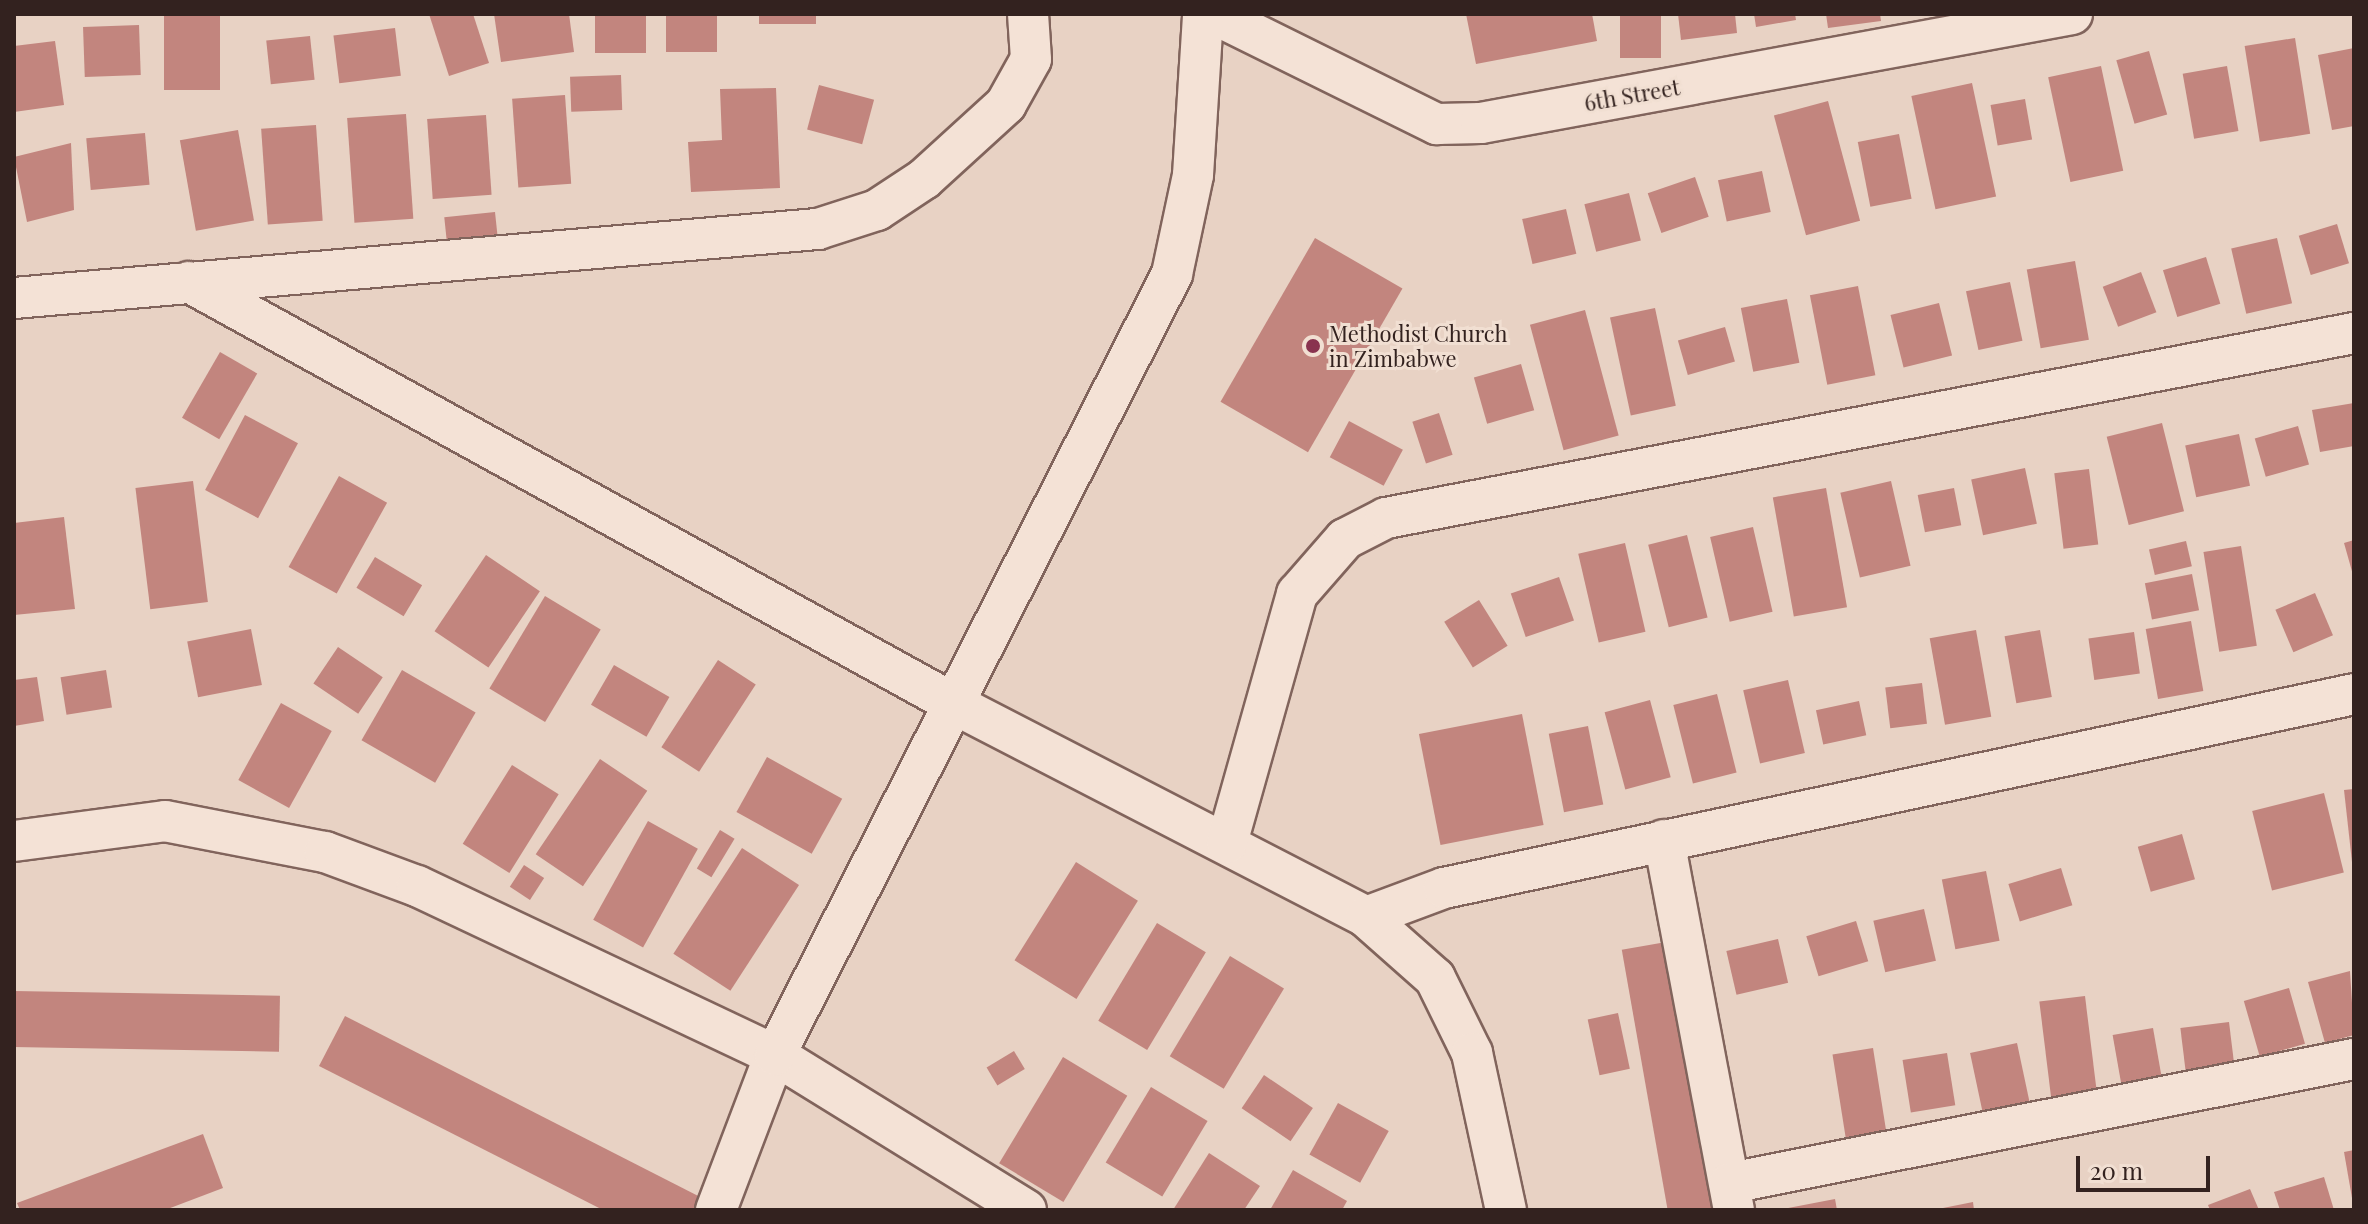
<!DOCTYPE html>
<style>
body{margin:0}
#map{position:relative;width:2368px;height:1224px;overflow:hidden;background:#e8d2c4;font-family:"Playfair Display",serif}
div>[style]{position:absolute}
.building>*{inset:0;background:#c2857e;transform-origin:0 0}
.roads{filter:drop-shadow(2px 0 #81645c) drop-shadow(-2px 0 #81645c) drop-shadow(0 2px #81645c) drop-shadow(0 -2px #81645c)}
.minor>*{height:40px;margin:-20px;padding:0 20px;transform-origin:20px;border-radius:20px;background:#f4e2d6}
.dots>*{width:22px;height:22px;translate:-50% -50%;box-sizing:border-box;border:4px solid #f1dfd2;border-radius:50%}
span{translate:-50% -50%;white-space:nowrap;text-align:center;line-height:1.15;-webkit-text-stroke:6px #f1dfd2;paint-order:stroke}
.street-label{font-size:22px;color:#33221f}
.poi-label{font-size:22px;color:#33221f}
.left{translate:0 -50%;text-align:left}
.frame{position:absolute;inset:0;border:16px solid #33221f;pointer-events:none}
.scale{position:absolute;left:2076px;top:1156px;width:134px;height:36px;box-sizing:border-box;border:4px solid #33221f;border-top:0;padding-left:10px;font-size:24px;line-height:28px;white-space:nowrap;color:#33221f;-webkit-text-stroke:6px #f1dfd2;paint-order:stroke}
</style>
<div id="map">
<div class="building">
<div style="left:164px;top:14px;width:56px;height:76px"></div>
<div style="clip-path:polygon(429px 14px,473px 14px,489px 63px,449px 76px)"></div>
<div style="clip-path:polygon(494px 14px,569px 14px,574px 52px,501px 62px)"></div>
<div style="left:595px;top:14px;width:51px;height:39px"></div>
<div style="left:666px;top:14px;width:51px;height:38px"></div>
<div style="left:759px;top:14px;width:57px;height:10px"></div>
<div style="clip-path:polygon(1466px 14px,1592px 14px,1597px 41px,1476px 64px)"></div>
<div style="left:1620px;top:14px;width:41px;height:44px"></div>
<div style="clip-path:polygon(1678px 14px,1735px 14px,1737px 33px,1681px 40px)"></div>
<div style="clip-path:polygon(1754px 14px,1795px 14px,1796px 20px,1756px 27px)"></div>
<div style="clip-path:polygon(1826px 14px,1880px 14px,1881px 21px,1828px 28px)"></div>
<div style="left:139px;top:25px;width:50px;height:56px;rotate:88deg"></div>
<div style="left:395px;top:28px;width:48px;height:62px;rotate:83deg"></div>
<div style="left:310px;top:36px;width:44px;height:44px;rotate:84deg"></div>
<div style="left:2295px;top:38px;width:97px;height:51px;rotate:81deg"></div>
<div style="clip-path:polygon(55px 41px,64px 105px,14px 112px,14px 46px)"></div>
<div style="clip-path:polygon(2354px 48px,2354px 126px,2332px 130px,2318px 55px)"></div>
<div style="left:2149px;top:51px;width:66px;height:34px;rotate:74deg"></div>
<div style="left:2101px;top:66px;width:107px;height:54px;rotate:78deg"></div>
<div style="left:2227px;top:66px;width:66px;height:45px;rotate:80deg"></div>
<div style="left:621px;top:75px;width:35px;height:51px;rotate:88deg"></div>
<div style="left:1972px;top:83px;width:116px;height:62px;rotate:78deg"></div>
<div style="left:819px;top:85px;width:57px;height:46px;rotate:15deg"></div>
<div style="clip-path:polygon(776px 88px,780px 188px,691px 192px,688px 142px,722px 140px,720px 89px)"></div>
<div style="left:565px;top:95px;width:89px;height:53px;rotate:86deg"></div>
<div style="left:2025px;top:99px;width:41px;height:35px;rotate:80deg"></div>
<div style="left:1828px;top:101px;width:124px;height:56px;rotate:75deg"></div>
<div style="left:406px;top:114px;width:105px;height:59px;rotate:86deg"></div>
<div style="left:486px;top:115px;width:80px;height:59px;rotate:86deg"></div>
<div style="left:316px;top:125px;width:96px;height:55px;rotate:86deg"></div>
<div style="left:238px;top:130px;width:92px;height:59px;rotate:80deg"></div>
<div style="left:145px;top:133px;width:52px;height:59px;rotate:85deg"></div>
<div style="left:1899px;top:134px;width:66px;height:42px;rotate:79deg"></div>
<div style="clip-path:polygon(71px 143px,74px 210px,27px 222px,14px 157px)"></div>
<div style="left:1762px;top:171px;width:42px;height:45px;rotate:78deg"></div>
<div style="left:1695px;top:177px;width:42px;height:50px;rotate:71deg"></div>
<div style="left:1629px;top:193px;width:49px;height:46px;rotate:76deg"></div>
<div style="left:1566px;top:209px;width:46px;height:45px;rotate:77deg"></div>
<div style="left:495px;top:212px;width:28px;height:51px;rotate:84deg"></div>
<div style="left:2337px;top:224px;width:41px;height:40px;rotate:73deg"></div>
<div style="left:1315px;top:238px;width:101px;height:189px;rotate:30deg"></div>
<div style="left:2277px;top:238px;width:67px;height:47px;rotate:77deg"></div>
<div style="left:2206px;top:257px;width:49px;height:45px;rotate:73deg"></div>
<div style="left:2075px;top:261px;width:80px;height:49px;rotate:80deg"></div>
<div style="left:2141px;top:272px;width:43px;height:41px;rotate:69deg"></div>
<div style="left:2010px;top:282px;width:60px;height:45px;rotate:78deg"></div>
<div style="left:1858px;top:286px;width:91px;height:49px;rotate:79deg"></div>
<div style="left:1787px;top:299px;width:65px;height:47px;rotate:79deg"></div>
<div style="left:1939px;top:303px;width:54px;height:50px;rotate:76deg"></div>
<div style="left:1655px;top:308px;width:100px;height:46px;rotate:78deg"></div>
<div style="left:1585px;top:310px;width:130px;height:57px;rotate:75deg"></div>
<div style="left:1725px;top:327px;width:36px;height:49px;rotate:74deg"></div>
<div style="left:220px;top:352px;width:43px;height:76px;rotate:30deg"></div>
<div style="left:1521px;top:364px;width:48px;height:49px;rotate:74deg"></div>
<div style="clip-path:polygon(2354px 403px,2354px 446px,2320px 452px,2312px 410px)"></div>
<div style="left:1439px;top:413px;width:44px;height:28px;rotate:72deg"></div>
<div style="left:245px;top:415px;width:60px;height:85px;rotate:28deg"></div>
<div style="left:1349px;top:421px;width:61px;height:41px;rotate:28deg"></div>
<div style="left:2162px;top:423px;width:91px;height:57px;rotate:76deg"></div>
<div style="left:2298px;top:426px;width:40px;height:45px;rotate:74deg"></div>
<div style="left:2239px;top:434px;width:53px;height:55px;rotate:78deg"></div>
<div style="left:2025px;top:468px;width:57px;height:55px;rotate:78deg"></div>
<div style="left:2089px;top:469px;width:76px;height:35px;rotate:83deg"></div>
<div style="left:339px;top:476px;width:55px;height:104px;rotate:29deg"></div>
<div style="left:193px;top:481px;width:122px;height:58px;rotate:83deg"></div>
<div style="left:1891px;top:481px;width:87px;height:52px;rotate:77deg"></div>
<div style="left:1826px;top:488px;width:121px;height:54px;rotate:80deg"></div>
<div style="left:1954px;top:488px;width:38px;height:37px;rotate:79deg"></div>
<div style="clip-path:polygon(64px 517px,75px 609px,14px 615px,14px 523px)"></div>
<div style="left:1753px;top:527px;width:87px;height:44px;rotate:77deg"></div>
<div style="left:1687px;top:535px;width:85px;height:40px;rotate:76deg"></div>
<div style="clip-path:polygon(2354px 540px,2354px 575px,2353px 575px,2344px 543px)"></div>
<div style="left:2186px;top:541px;width:26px;height:38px;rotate:77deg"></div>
<div style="left:1625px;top:543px;width:91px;height:48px;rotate:77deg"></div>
<div style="left:2241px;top:546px;width:101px;height:38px;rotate:81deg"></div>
<div style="left:486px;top:555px;width:65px;height:92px;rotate:34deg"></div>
<div style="left:375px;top:557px;width:55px;height:36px;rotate:31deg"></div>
<div style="left:2192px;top:574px;width:37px;height:48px;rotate:79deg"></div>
<div style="left:1559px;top:577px;width:46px;height:51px;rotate:71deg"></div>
<div style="left:2315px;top:593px;width:46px;height:43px;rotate:67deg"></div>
<div style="left:545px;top:596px;width:65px;height:108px;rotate:31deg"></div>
<div style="left:1479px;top:600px;width:54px;height:41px;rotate:58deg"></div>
<div style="left:2191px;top:621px;width:71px;height:46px;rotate:80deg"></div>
<div style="left:251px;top:629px;width:57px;height:65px;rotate:79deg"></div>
<div style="left:1976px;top:630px;width:88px;height:47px;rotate:80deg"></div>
<div style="left:2040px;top:630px;width:68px;height:36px;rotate:80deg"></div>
<div style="left:2134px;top:632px;width:42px;height:46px;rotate:82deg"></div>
<div style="left:338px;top:647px;width:54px;height:44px;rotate:34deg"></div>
<div style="left:718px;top:660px;width:45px;height:104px;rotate:33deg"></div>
<div style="left:614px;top:665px;width:64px;height:46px;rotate:30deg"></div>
<div style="left:106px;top:670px;width:38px;height:46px;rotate:81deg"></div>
<div style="left:402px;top:670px;width:85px;height:81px;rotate:30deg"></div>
<div style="clip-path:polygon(37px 677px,44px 721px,14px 726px,14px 680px)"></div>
<div style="left:1788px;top:680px;width:75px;height:46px;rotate:77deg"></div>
<div style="left:1922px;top:683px;width:41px;height:37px;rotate:83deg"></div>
<div style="left:1717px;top:694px;width:81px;height:45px;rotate:76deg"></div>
<div style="left:1650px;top:700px;width:80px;height:47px;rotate:75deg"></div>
<div style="left:1859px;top:701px;width:35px;height:44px;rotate:78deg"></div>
<div style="left:281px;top:703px;width:58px;height:88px;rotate:29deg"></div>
<div style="left:1522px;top:714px;width:113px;height:105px;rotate:79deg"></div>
<div style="left:1588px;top:726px;width:80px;height:40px;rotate:79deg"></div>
<div style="left:767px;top:757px;width:86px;height:63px;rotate:29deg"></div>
<div style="left:600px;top:759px;width:57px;height:115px;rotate:34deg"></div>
<div style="left:512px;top:765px;width:55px;height:93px;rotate:32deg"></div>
<div style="clip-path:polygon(2354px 789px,2354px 862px,2352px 862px,2344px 790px)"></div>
<div style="left:2324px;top:793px;width:82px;height:74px;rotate:76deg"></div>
<div style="left:648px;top:821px;width:57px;height:113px;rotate:29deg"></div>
<div style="left:720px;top:830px;width:17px;height:45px;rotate:31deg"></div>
<div style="left:2182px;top:834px;width:47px;height:46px;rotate:74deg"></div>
<div style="left:742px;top:848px;width:68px;height:126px;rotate:33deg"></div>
<div style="left:1076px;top:862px;width:73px;height:116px;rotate:32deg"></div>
<div style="left:524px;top:865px;width:24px;height:26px;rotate:33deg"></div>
<div style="left:2061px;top:868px;width:39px;height:55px;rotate:73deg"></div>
<div style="left:1986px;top:871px;width:71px;height:45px;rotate:79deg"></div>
<div style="left:1924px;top:909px;width:53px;height:52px;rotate:77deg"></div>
<div style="left:1856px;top:921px;width:42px;height:52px;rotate:73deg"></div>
<div style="left:1157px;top:923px;width:57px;height:114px;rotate:31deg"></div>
<div style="left:1778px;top:939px;width:45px;height:53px;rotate:77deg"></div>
<div style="left:1672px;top:941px;width:273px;height:51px;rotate:80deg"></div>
<div style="left:1230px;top:956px;width:63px;height:117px;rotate:31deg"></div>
<div style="clip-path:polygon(2350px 971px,2354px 1035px,2325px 1043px,2308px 982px)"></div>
<div style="left:2289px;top:988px;width:58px;height:47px;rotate:74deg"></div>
<div style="left:14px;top:991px;width:266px;height:56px;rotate:1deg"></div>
<div style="left:2085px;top:996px;width:109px;height:46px;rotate:83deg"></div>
<div style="left:1618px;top:1013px;width:57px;height:31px;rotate:78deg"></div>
<div style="clip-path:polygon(345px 1016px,710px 1202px,706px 1210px,603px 1210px,319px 1066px)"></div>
<div style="left:2229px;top:1022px;width:46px;height:49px;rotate:83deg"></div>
<div style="left:2153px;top:1028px;width:52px;height:41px;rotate:80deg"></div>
<div style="left:2017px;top:1043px;width:68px;height:48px;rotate:78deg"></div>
<div style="left:1873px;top:1048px;width:92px;height:41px;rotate:81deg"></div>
<div style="left:1014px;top:1051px;width:21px;height:32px;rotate:59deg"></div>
<div style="left:1947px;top:1053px;width:53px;height:45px;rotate:81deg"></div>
<div style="left:1063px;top:1057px;width:75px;height:124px;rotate:31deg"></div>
<div style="left:1264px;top:1075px;width:59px;height:40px;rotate:34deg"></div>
<div style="left:1151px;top:1087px;width:66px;height:88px;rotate:31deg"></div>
<div style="left:1338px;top:1103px;width:58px;height:59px;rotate:29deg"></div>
<div style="clip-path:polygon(203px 1134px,223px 1188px,165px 1210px,20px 1210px,17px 1203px)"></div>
<div style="clip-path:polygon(2354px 1150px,2354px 1197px,2352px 1198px,2344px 1152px)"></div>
<div style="clip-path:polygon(1209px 1153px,1260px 1186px,1244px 1210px,1173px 1210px)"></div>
<div style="clip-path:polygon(1293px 1170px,1347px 1201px,1342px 1210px,1270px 1210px)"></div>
<div style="clip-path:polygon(2324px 1177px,2334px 1210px,2280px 1210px,2274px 1192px)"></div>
<div style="clip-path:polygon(2250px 1189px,2259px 1210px,2210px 1210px,2208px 1205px)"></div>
<div style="clip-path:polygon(1835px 1199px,1837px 1210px,1784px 1210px,1783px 1209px)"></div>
<div style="clip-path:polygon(1973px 1202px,1974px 1210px,1938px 1210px,1938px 1209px)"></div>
</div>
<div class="roads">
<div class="minor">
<div style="left:1214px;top:14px;width:249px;rotate:26.3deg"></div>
<div style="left:1437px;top:124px;width:44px;rotate:-1.3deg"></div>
<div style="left:1481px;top:123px;width:601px;rotate:-10.45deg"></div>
<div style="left:189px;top:282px;width:878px;rotate:28.87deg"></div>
<div style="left:958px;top:706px;width:459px;rotate:27.3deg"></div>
<div style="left:1366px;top:917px;width:92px;rotate:41.5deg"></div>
<div style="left:1435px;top:978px;width:84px;rotate:63.7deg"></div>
<div style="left:1472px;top:1053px;width:161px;rotate:77.8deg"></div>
<div style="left:14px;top:298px;width:807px;rotate:-4.91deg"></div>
<div style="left:818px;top:229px;width:62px;rotate:-17.9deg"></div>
<div style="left:877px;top:210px;width:56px;rotate:-33.4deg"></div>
<div style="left:924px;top:179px;width:111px;rotate:-42.4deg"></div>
<div style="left:1006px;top:104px;width:51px;rotate:-60.9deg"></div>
<div style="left:1031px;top:59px;width:45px;rotate:-93.8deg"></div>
<div style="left:1664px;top:840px;width:377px;rotate:79.3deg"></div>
<div style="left:14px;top:841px;width:152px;rotate:-7.5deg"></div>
<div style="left:165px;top:821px;width:163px;rotate:11deg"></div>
<div style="left:325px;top:852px;width:98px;rotate:20.3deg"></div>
<div style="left:417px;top:886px;width:396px;rotate:25.3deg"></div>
<div style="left:775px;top:1055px;width:295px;rotate:31.7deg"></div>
<div style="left:1227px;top:843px;width:259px;rotate:-74.3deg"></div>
<div style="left:1297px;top:594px;width:73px;rotate:-48.9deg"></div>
<div style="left:1345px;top:539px;width:46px;rotate:-27.1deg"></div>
<div style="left:1386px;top:518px;width:986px;rotate:-10.82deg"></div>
<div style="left:1366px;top:917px;width:83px;rotate:-20.4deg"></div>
<div style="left:1444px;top:888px;width:930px;rotate:-12.03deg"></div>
<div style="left:1730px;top:1183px;width:636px;rotate:-11.24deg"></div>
<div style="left:716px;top:1210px;width:166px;rotate:-69.2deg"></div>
<div style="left:775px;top:1055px;width:876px;rotate:-63.05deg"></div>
<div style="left:1172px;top:274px;width:101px;rotate:-78deg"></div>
<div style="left:1193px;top:175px;width:161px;rotate:-86.4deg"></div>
</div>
</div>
<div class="dots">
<div style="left:1313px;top:346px;background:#89334f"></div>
</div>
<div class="street-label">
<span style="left:1632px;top:95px;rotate:-10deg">6th Street</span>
</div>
<div class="poi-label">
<span class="left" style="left:1329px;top:346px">Methodist Church<br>in Zimbabwe</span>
</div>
<div class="frame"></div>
<div class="scale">20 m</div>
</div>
